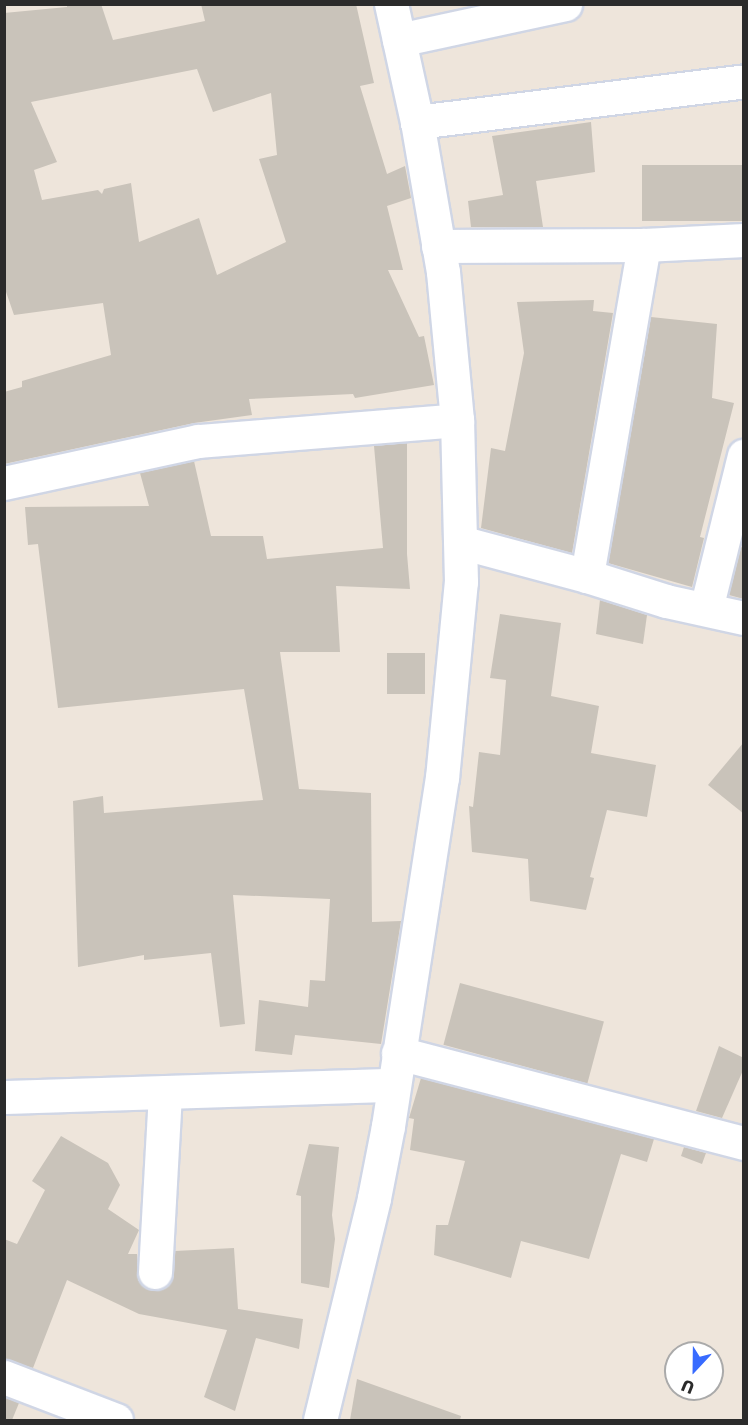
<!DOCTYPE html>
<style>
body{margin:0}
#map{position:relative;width:748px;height:1425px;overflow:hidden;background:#eee5db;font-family:"DejaVu Sans",sans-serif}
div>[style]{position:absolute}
.building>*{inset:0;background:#c9c3ba;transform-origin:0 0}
.roads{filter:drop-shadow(2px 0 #d0d6e5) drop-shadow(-2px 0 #d0d6e5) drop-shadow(0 2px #d0d6e5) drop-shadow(0 -2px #d0d6e5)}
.minor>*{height:33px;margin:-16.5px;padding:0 16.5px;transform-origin:16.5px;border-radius:16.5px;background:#fff}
span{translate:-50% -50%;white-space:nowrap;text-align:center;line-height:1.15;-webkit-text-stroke:4.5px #fff;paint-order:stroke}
.frame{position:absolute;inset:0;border:6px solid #2b2b2b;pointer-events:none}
.north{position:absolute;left:664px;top:1341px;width:60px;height:60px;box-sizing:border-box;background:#fff;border:2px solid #aaa;border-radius:50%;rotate:202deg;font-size:16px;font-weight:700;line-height:24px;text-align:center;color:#2b2b2b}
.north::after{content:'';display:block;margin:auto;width:21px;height:27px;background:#386bff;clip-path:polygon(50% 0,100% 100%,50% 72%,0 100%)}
</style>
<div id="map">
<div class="building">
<div style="clip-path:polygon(evenodd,67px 4px,101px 4px,113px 40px,205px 21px,201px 4px,356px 4px,374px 83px,360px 86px,387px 174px,405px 166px,411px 198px,387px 206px,403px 270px,388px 270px,419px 337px,424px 336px,434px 385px,355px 398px,353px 394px,249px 399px,252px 415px,194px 423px,4px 464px,4px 392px,22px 387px,22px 381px,111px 355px,103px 303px,14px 315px,4px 286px,4px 13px,67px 7px,67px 4px,197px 69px,213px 112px,271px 93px,277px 155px,259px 159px,286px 242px,217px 275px,199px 218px,139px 242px,131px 183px,104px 189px,102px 194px,98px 190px,42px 200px,34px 170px,57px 162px,31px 102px,197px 69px)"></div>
<div style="clip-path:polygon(591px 122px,595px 172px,536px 181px,543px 227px,471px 227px,468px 201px,503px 195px,492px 136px)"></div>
<div style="left:744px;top:165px;width:56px;height:102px;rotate:90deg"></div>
<div style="clip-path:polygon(594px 300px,593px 311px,613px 313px,572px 553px,481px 528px,491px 448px,505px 451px,524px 353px,517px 302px)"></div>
<div style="clip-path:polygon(651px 317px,717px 324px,712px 398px,734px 403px,700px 537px,704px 538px,692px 587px,608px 563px)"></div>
<div style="clip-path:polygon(407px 443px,407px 554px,410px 589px,336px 586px,340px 652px,280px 652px,299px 789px,371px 793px,372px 922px,401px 921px,381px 1044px,295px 1035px,292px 1055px,255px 1051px,259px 1000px,308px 1007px,310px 980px,325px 981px,330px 899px,233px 895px,245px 1024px,220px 1027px,211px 953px,144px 960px,144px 955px,78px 967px,73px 801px,103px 796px,104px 813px,263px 800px,244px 689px,58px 708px,38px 544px,28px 545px,25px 507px,149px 506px,140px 473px,194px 461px,211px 536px,263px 536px,267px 559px,383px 548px,374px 446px)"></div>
<div style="clip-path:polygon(741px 547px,744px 548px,744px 599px,729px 595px)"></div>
<div style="clip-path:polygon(600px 600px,647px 615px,643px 644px,596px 634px)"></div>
<div style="clip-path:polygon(500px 614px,561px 623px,551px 696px,599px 706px,591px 753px,656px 765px,647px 817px,607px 810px,590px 877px,594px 878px,586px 910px,530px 901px,528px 859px,472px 852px,469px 806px,473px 807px,479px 752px,500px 755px,506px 680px,490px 678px)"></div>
<div style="left:387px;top:653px;width:38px;height:41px"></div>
<div style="clip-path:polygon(744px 742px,744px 814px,708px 785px)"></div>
<div style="left:460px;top:983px;width:149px;height:64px;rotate:15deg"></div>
<div style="clip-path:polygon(719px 1046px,744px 1058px,744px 1068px,722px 1118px,696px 1111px)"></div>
<div style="clip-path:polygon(421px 1078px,654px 1139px,647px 1162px,621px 1154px,589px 1259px,521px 1241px,511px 1278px,434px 1255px,436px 1225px,448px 1225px,465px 1161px,410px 1150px,414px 1119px,409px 1118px)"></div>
<div style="clip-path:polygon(61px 1136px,108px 1163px,120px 1185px,108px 1209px,139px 1230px,128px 1254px,137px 1254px,138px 1280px,144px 1287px,155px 1291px,164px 1288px,170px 1283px,175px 1251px,234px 1248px,238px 1309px,303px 1319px,299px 1349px,256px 1338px,235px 1411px,204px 1397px,227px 1330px,139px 1314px,67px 1280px,33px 1368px,4px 1359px,4px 1239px,17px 1244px,45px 1190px,32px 1181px)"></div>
<div style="clip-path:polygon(309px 1144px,339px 1147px,332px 1215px,335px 1239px,329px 1288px,301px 1283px,301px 1196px,296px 1195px)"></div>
<div style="clip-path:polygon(684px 1147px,706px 1153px,702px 1164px,681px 1156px)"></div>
<div style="clip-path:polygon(357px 1379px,461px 1416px,460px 1420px,350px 1420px)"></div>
<div style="clip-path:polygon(4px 1397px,19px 1403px,12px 1420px,4px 1420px)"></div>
</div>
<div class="roads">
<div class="minor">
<div style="left:399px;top:40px;width:170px;rotate:-12.2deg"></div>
<div style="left:417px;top:122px;width:330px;rotate:-7.1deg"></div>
<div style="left:644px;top:245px;width:100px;rotate:-2.9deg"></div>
<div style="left:438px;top:246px;width:206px;rotate:-0.3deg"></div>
<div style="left:644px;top:245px;width:336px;rotate:99.8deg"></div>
<div style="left:587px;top:576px;width:131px;rotate:-165deg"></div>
<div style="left:4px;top:483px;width:198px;rotate:-12.2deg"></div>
<div style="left:198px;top:441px;width:260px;rotate:-4.6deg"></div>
<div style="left:587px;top:576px;width:83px;rotate:17.6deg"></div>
<div style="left:666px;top:601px;width:80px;rotate:12.3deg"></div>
<div style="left:706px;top:609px;width:158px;rotate:-76.1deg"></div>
<div style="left:398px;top:1053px;width:358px;rotate:14.6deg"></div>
<div style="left:4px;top:1097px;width:390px;rotate:-1.8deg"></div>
<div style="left:155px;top:1272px;width:180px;rotate:-86.8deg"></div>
<div style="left:4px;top:1377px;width:120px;rotate:21deg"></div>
<div style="left:320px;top:1420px;width:228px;rotate:-76.3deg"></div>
<div style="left:374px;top:1198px;width:73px;rotate:-79deg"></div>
<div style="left:388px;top:1126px;width:352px;rotate:-81.2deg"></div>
<div style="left:442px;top:778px;width:197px;rotate:-84.5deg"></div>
<div style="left:461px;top:582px;width:162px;rotate:-91.4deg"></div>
<div style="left:457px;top:420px;width:149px;rotate:-95.4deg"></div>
<div style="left:443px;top:272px;width:152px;rotate:-99.8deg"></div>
<div style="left:417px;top:122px;width:121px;rotate:-102.4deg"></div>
</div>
</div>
<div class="frame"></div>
<div class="north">U</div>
</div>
